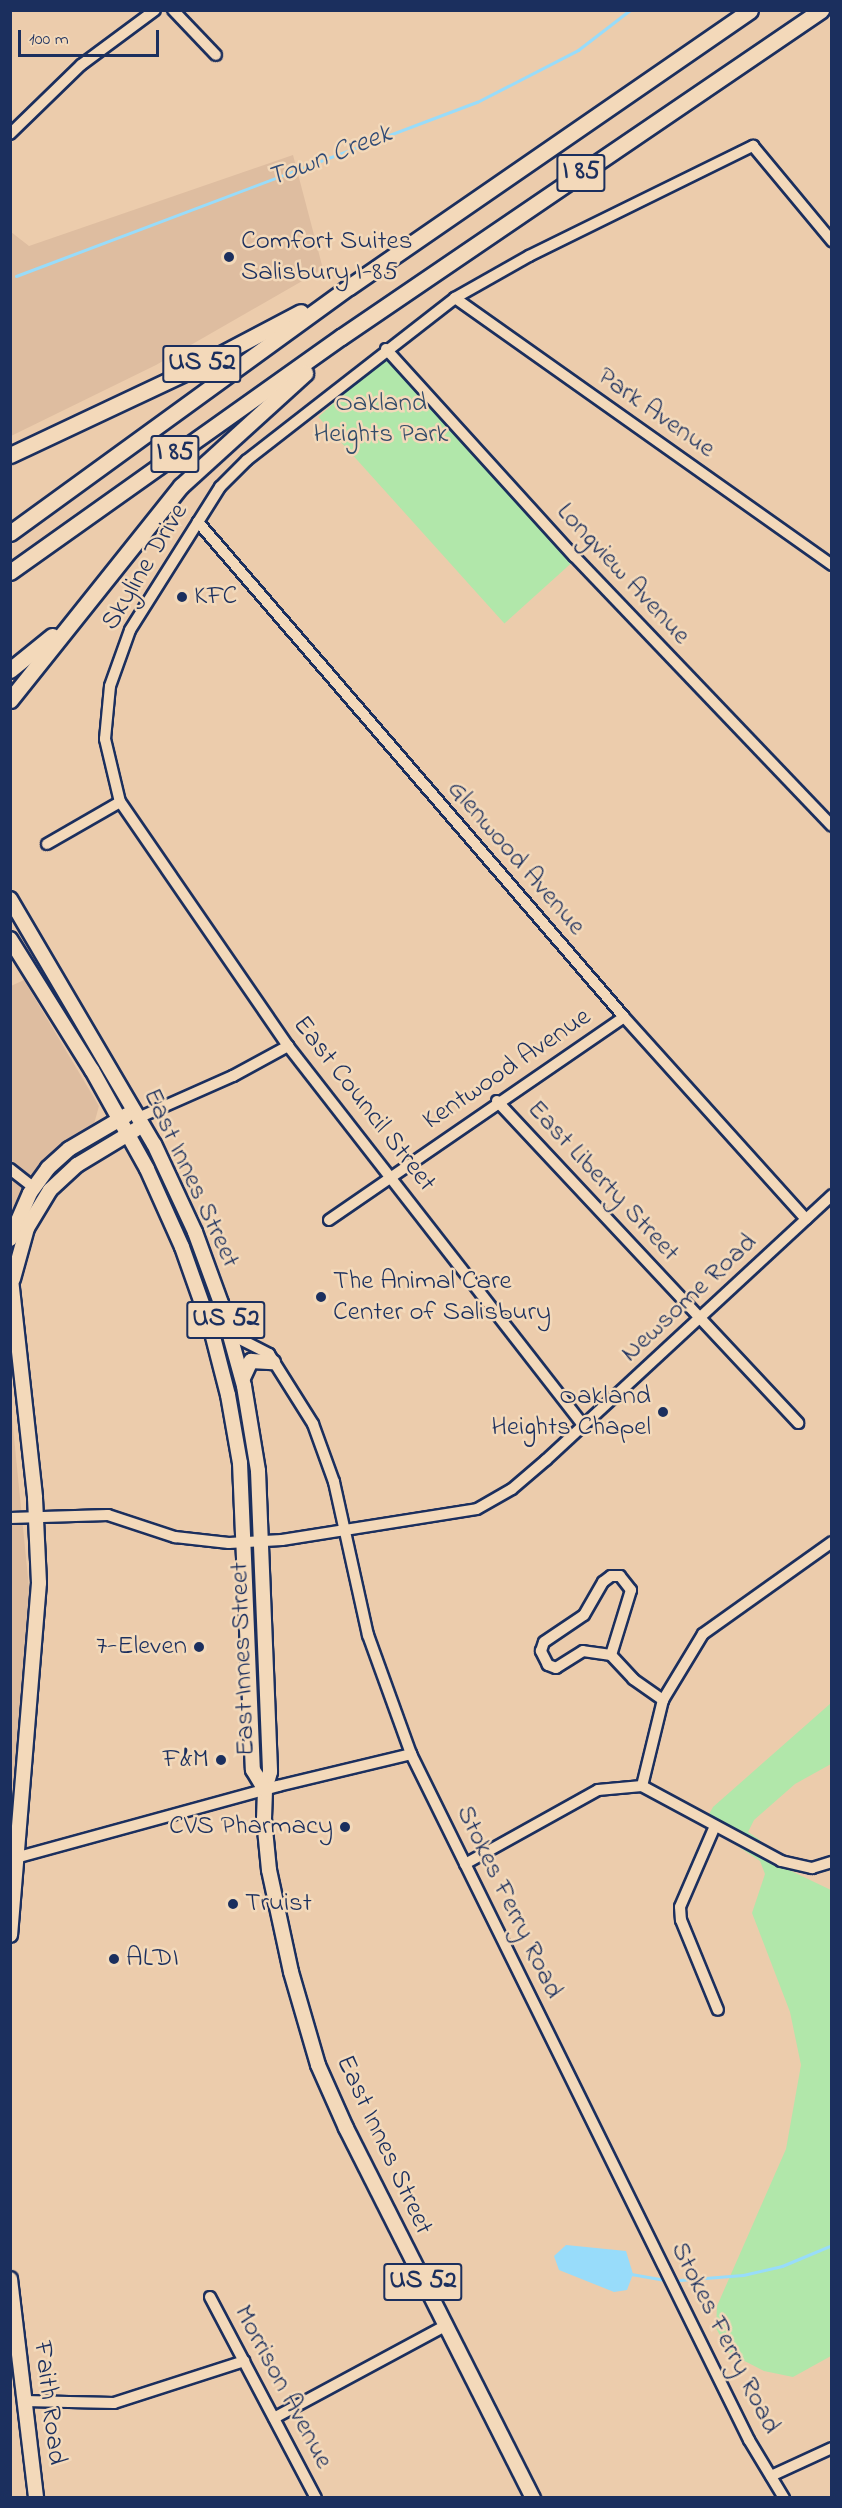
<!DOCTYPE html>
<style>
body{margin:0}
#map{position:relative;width:842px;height:2508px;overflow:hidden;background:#ecccac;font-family:"Indie Flower",sans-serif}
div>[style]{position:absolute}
.built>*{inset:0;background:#debda0}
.green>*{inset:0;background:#b1e7aa;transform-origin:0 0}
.water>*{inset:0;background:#98dcfa}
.stream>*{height:3px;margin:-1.5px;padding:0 1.5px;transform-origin:1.5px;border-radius:1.5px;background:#98dcfa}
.roads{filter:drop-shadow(2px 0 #1b2f5e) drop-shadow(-2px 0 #1b2f5e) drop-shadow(0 2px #1b2f5e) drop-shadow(0 -2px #1b2f5e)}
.minor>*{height:10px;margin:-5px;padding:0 5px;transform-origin:5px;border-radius:5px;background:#f3d9ba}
.major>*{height:14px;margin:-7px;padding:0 7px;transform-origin:7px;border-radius:7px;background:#f3d9ba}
.highway>*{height:15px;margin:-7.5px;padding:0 7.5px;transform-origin:7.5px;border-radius:7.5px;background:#f3d9ba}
.dots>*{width:16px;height:16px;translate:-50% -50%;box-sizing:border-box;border:3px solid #f3d9ba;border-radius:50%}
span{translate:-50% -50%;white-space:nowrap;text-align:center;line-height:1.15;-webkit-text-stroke:5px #f3d9ba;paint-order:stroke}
.shield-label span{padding:2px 4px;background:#f3d9ba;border:2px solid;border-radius:4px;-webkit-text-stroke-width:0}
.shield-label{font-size:26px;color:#1b2f5e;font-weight:700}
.poi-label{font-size:27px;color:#1b2f5e}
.left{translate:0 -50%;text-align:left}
.right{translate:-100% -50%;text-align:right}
.park-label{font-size:27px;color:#324b69}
.street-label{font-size:27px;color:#1b2f5e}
.water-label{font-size:28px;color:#2e4975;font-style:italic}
.frame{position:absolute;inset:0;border:12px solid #1b2f5e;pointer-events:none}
.scale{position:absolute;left:18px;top:30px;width:141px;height:27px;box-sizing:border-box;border:3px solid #1b2f5e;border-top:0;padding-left:8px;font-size:18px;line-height:21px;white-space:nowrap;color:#1b2f5e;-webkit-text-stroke:4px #f3d9ba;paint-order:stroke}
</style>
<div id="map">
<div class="built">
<div style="clip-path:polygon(293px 155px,323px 269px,156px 365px,11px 436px,11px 232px,29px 246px)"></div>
<div style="clip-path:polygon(24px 980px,99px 1106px,94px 1124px,67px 1145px,11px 1227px,11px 986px)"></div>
<div style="clip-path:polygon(10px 1397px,30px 1598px,10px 1849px)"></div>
</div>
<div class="green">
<div style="left:386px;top:356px;width:278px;height:91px;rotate:48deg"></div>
<div style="clip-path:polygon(831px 1703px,831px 1764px,795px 1784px,754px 1820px,748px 1832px,760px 1840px,766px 1859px,831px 1890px,831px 2356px,793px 2377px,764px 2371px,729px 2353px,716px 2328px,717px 2306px,786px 2149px,801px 2065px,790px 2012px,752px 1913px,765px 1874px,760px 1861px,724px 1837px,729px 1826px,708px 1816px,713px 1807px)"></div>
</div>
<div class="water">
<div style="clip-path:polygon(566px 2245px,626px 2251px,633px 2274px,627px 2290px,614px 2292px,559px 2270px,554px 2256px)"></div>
</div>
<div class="stream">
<div style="left:16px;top:276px;width:493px;rotate:-20.7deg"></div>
<div style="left:477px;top:102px;width:114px;rotate:-27.2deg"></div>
<div style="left:578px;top:50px;width:66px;rotate:-37.6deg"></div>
<div style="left:631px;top:2274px;width:36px;rotate:10deg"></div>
<div style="left:680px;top:2280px;width:63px;rotate:-4.5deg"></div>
<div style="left:743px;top:2275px;width:40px;rotate:-13deg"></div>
<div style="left:782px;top:2266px;width:54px;rotate:-22.8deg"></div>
</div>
<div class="roads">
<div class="minor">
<div style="left:173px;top:10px;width:62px;rotate:46.3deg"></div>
<div style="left:10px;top:134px;width:99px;rotate:-44.2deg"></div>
<div style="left:81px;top:65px;width:92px;rotate:-36.6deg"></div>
<div style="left:455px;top:298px;width:462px;rotate:35.3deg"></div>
<div style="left:386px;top:349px;width:280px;rotate:47.8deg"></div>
<div style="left:574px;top:556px;width:373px;rotate:46.3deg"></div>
<div style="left:198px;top:522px;width:653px;rotate:49.28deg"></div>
<div style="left:624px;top:1017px;width:272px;rotate:48deg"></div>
<div style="left:47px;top:844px;width:84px;rotate:-29.9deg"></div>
<div style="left:497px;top:1101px;width:441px;rotate:46.9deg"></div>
<div style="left:138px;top:1118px;width:104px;rotate:-23.9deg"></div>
<div style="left:233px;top:1076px;width:63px;rotate:-28.6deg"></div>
<div style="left:10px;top:1169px;width:29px;rotate:38deg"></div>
<div style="left:329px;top:1220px;width:358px;rotate:-34.5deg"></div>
<div style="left:228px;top:1326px;width:16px;rotate:50deg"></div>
<div style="left:238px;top:1338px;width:35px;rotate:27deg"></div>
<div style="left:269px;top:1354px;width:83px;rotate:57.8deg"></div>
<div style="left:313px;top:1424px;width:62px;rotate:70.1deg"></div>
<div style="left:334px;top:1482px;width:157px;rotate:77.5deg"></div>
<div style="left:368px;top:1635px;width:127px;rotate:70.1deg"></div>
<div style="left:411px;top:1754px;width:765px;rotate:63.77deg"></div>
<div style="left:749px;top:2440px;width:68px;rotate:58.9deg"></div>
<div style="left:583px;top:1425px;width:480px;rotate:-127.9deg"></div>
<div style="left:288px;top:1046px;width:296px;rotate:-124.5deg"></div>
<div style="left:120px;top:802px;width:65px;rotate:-103.4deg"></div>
<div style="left:105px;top:739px;width:53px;rotate:-84.6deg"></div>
<div style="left:110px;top:686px;width:59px;rotate:-70.3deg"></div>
<div style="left:130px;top:630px;width:169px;rotate:-57.8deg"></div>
<div style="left:220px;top:487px;width:38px;rotate:-45deg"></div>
<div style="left:247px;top:460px;width:264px;rotate:-37.9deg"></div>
<div style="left:455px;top:298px;width:85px;rotate:-29.6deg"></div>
<div style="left:529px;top:256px;width:250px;rotate:-26.2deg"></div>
<div style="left:753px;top:146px;width:124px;rotate:50.3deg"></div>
<div style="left:10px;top:1518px;width:98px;rotate:-1.8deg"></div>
<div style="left:108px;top:1515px;width:71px;rotate:18.2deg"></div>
<div style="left:175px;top:1537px;width:54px;rotate:6.3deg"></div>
<div style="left:229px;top:1543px;width:53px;rotate:-3.2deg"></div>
<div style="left:282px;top:1540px;width:197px;rotate:-9deg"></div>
<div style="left:477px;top:1509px;width:40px;rotate:-29.7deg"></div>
<div style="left:512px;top:1489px;width:45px;rotate:-40.5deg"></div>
<div style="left:546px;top:1460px;width:390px;rotate:-42.8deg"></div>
<div style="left:611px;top:1576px;width:9px"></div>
<div style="left:620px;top:1576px;width:18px;rotate:52deg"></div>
<div style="left:631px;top:1590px;width:68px;rotate:107.1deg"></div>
<div style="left:611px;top:1655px;width:28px;rotate:-172deg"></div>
<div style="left:583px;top:1651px;width:32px;rotate:148deg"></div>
<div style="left:556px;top:1668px;width:9px;rotate:-159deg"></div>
<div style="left:548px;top:1665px;width:16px;rotate:-117deg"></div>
<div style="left:541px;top:1651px;width:9px;rotate:-72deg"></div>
<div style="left:544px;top:1642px;width:48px;rotate:-34deg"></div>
<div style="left:584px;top:1615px;width:38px;rotate:-60deg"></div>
<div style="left:603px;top:1582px;width:10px;rotate:-37deg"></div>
<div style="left:611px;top:1655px;width:33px;rotate:47deg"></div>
<div style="left:633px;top:1679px;width:37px;rotate:35deg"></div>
<div style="left:642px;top:1786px;width:89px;rotate:-76.3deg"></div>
<div style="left:663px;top:1700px;width:77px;rotate:-58.8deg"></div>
<div style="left:703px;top:1634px;width:158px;rotate:-35.5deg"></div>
<div style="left:715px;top:1826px;width:88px;rotate:113.4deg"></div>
<div style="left:680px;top:1907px;width:13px;rotate:86deg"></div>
<div style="left:681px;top:1920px;width:97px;rotate:67.7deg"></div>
<div style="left:15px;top:1858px;width:273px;rotate:-15.3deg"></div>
<div style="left:278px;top:1786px;width:137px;rotate:-13.5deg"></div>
<div style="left:465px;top:1864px;width:152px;rotate:-29.1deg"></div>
<div style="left:598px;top:1790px;width:44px;rotate:-5.2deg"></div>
<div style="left:642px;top:1786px;width:158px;rotate:28.3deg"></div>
<div style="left:781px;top:1861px;width:32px;rotate:13deg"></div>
<div style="left:812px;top:1868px;width:21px;rotate:-17deg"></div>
<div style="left:210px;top:2297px;width:227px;rotate:62.2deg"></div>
<div style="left:24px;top:2401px;width:90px;rotate:1.3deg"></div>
<div style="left:114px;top:2403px;width:137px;rotate:-17.9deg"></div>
<div style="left:274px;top:2418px;width:194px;rotate:-28.3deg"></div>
<div style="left:771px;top:2476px;width:67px;rotate:-24.7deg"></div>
</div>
<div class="major">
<div style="left:10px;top:899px;width:284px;rotate:59.6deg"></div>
<div style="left:154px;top:1144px;width:97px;rotate:65deg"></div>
<div style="left:195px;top:1232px;width:76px;rotate:69.9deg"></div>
<div style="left:221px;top:1303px;width:86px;rotate:74.5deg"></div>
<div style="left:244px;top:1386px;width:86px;rotate:80.6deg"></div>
<div style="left:258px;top:1471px;width:301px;rotate:87.7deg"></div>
<div style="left:270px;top:1772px;width:19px;rotate:106deg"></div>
<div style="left:265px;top:1790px;width:29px;rotate:92deg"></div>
<div style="left:264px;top:1819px;width:51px;rotate:84.4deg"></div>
<div style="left:269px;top:1870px;width:104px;rotate:77.8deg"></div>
<div style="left:291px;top:1972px;width:97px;rotate:73.8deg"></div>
<div style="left:318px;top:2065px;width:69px;rotate:66deg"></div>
<div style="left:346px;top:2128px;width:415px;rotate:63.2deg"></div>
<div style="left:10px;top:939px;width:155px;rotate:58deg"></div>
<div style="left:92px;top:1070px;width:113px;rotate:60.9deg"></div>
<div style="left:147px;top:1169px;width:85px;rotate:65.8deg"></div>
<div style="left:182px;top:1247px;width:87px;rotate:70.5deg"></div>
<div style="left:211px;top:1329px;width:68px;rotate:75.6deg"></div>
<div style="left:228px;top:1395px;width:69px;rotate:80deg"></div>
<div style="left:240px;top:1463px;width:307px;rotate:87.6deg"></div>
<div style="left:253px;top:1770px;width:23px;rotate:59deg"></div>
<div style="left:10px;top:1239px;width:50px;rotate:-66.5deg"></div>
<div style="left:30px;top:1193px;width:31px;rotate:-54deg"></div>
<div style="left:48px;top:1168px;width:28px;rotate:-42deg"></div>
<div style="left:69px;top:1149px;width:67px;rotate:-30.4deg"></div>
<div style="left:10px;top:1270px;width:229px;rotate:83.7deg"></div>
<div style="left:35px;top:1498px;width:85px;rotate:87.3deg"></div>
<div style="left:39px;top:1583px;width:353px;rotate:94.7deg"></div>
<div style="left:13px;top:1279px;width:53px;rotate:-74.6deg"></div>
<div style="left:27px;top:1228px;width:44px;rotate:-58.8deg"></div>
<div style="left:50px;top:1190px;width:37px;rotate:-43deg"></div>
<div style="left:77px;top:1165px;width:68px;rotate:-31.1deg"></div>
<div style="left:243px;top:1378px;width:19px;rotate:-65deg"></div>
<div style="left:251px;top:1361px;width:22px;rotate:3deg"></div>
<div style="left:10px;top:2279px;width:221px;rotate:83.2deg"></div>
</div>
<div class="highway">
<div style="left:10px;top:455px;width:200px;rotate:-25.2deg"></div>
<div style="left:191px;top:370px;width:124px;rotate:-27.8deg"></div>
<div style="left:10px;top:533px;width:419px;rotate:-36deg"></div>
<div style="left:349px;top:287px;width:487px;rotate:-34.6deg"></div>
<div style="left:10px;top:572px;width:406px;rotate:-35.4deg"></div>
<div style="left:341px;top:337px;width:581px;rotate:-34.26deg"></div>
<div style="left:10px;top:670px;width:54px;rotate:-39deg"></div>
<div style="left:10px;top:700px;width:274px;rotate:-51.4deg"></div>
<div style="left:181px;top:486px;width:168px;rotate:-42.3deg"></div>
</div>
</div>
<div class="dots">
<div style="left:229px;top:257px;background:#1b2f5e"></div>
<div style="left:182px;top:597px;background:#1b2f5e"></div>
<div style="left:321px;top:1297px;background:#1b2f5e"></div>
<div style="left:663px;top:1412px;background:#1b2f5e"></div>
<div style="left:199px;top:1647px;background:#1b2f5e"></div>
<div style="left:221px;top:1760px;background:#1b2f5e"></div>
<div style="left:345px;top:1827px;background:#1b2f5e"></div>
<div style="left:233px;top:1904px;background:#1b2f5e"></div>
<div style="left:114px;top:1959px;background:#1b2f5e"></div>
</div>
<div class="shield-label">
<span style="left:581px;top:173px">I 85</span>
<span style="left:202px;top:364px">US 52</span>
<span style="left:175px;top:454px">I 85</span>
<span style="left:226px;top:1320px">US 52</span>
<span style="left:423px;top:2282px">US 52</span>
</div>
<div class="poi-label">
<span class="left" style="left:241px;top:257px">Comfort Suites<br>Salisbury I-85</span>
<span class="left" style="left:194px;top:597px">KFC</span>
<span class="left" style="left:333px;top:1297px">The Animal Care<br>Center of Salisbury</span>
<span class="right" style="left:651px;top:1412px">Oakland<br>Heights Chapel</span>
<span class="right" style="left:187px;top:1647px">7-Eleven</span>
<span class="right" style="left:209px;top:1760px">F&amp;M</span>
<span class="right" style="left:333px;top:1827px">CVS Pharmacy</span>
<span class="left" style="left:245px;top:1904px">Truist</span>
<span class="left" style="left:126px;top:1959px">ALDI</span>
</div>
<div class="park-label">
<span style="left:381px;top:419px">Oakland<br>Heights Park</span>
</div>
<div class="street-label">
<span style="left:656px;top:413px;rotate:35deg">Park Avenue</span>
<span style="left:145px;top:567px;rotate:-59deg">Skyline Drive</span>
<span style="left:623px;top:574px;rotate:47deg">Longview Avenue</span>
<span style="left:516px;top:858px;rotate:49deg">Glenwood Avenue</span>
<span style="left:507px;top:1069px;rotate:-34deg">Kentwood Avenue</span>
<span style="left:364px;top:1104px;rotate:52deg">East Council Street</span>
<span style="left:191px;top:1178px;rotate:65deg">East Innes Street</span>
<span style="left:603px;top:1181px;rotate:47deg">East Liberty Street</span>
<span style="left:689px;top:1298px;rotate:-43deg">Newsome Road</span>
<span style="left:243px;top:1659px;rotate:-92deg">East Innes Street</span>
<span style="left:509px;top:1902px;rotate:64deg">Stokes Ferry Road</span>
<span style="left:384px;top:2145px;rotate:65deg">East Innes Street</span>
<span style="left:725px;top:2338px;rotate:63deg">Stokes Ferry Road</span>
<span style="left:283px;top:2387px;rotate:62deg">Morrison Avenue</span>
<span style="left:49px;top:2403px;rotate:83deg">Faith Road</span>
</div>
<div class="water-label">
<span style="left:330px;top:157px;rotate:-21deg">Town Creek</span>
</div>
<div class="frame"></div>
<div class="scale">100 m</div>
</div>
